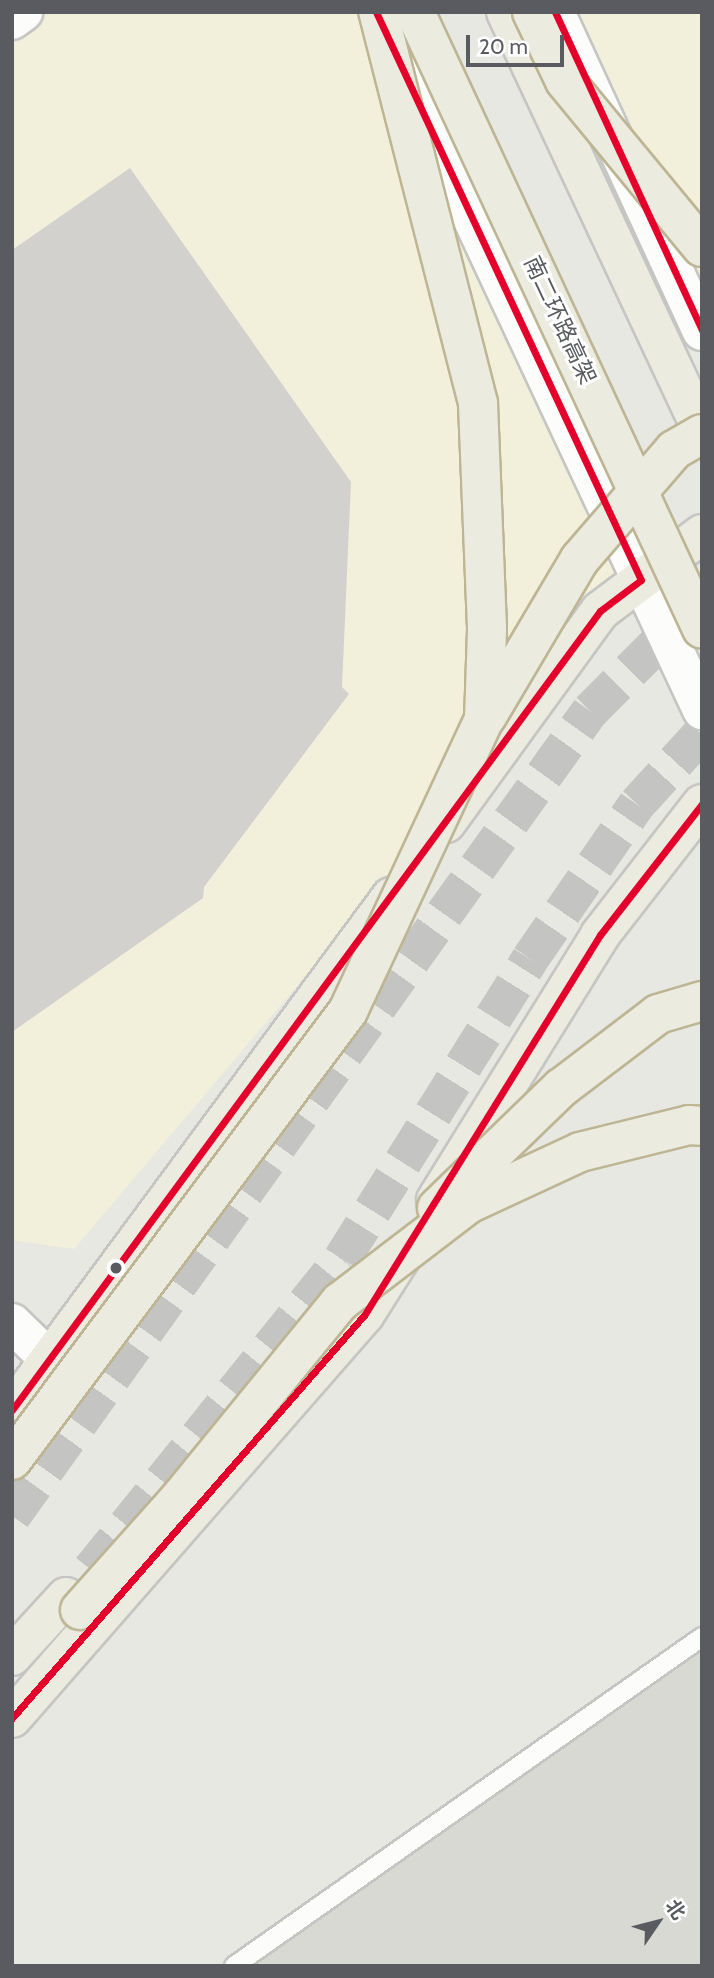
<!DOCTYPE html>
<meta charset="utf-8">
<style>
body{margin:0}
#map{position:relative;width:714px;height:1978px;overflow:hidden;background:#e8e8e3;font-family:Cabin,"Noto Sans SC",sans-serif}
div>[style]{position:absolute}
.commercial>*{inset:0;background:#f2f0db}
.industrial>*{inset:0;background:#d9d9d4}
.building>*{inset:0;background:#d2d1ce}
.highway-tunnel>*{height:38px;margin-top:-19px;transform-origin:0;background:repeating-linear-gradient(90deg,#c4c5c2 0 38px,transparent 0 57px)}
.roads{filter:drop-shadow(2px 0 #c5c5c3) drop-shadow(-2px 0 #c5c5c3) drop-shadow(0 2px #c5c5c3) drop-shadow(0 -2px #c5c5c3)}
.lane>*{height:18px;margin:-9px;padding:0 9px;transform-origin:9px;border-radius:9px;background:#fcfcfb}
.secondary>*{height:38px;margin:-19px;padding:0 19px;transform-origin:19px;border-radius:19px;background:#fcfcfb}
.highway>*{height:38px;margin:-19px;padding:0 19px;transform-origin:19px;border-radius:19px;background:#ecebe0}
.bridges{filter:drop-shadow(2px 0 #bdb593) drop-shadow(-2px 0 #bdb593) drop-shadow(0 2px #bdb593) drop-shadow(0 -2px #bdb593)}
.highway-bridge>*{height:38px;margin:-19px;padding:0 19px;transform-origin:19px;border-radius:19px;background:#ecebe0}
.bus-1>*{height:7px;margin:-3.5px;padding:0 3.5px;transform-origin:3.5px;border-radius:3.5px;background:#e4002b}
.dots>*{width:19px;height:19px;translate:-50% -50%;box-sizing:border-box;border:4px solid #fff;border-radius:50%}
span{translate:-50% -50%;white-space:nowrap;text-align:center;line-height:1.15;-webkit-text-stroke:6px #fff;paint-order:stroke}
.street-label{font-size:23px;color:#595b60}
.frame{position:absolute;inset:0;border:14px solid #595b60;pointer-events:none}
.north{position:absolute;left:623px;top:1887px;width:70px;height:70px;-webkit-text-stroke:5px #fff;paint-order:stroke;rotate:55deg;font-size:19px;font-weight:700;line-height:28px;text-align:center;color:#595b60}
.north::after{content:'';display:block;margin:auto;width:24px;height:32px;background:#595b60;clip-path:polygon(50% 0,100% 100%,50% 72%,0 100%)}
.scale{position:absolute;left:466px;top:35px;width:98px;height:32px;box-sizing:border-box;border:4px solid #595b60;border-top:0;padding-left:9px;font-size:21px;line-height:24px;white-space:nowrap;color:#595b60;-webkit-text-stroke:5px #fff;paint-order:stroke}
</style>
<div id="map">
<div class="commercial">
<div style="clip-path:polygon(23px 12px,376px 12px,641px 580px,74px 1249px,12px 1240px,12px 20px)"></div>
<div style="clip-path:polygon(555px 12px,702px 12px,702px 331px)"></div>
</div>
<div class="industrial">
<div style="clip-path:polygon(702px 1637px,702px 1966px,234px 1966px)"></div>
</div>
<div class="building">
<div style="clip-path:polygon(130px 168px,351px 482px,342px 687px,349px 694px,204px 887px,203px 898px,12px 1032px,12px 250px)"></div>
</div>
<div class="highway-tunnel">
<div style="left:12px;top:1516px;width:991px;rotate:-54.32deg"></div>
<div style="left:590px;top:711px;width:141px;rotate:-45deg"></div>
<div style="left:91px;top:1570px;width:400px;rotate:-51.1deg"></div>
<div style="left:342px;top:1259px;width:354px;rotate:-57.9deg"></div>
<div style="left:530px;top:959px;width:188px;rotate:-55.4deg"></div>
<div style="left:637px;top:804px;width:96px;rotate:-47.5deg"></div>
</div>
<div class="roads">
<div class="lane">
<div style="left:234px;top:1966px;width:572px;rotate:-35.11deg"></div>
</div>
<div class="secondary">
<div style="left:555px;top:12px;width:351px;rotate:65.3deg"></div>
<div style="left:12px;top:20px;width:14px;rotate:-36deg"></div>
<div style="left:402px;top:68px;width:709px;rotate:64.95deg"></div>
<div style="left:12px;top:1323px;width:53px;rotate:44.2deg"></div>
</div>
<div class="highway">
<div style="left:506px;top:12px;width:463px;rotate:64.9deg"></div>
<div style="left:446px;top:823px;width:262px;rotate:-54deg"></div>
<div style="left:600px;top:611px;width:128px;rotate:-37deg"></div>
<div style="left:436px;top:1200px;width:312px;rotate:-58.2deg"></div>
<div style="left:600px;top:935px;width:166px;rotate:-52.1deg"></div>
<div style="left:12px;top:1410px;width:638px;rotate:-53.54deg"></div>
<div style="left:12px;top:1656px;width:80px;rotate:-47.5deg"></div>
<div style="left:12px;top:1718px;width:536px;rotate:-48.85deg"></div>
<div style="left:365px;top:1314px;width:67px;rotate:-57.7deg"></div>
</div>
</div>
<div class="bridges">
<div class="highway-bridge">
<div style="left:415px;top:12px;width:680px;rotate:65.05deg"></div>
<div style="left:532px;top:12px;width:76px;rotate:64.4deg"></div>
<div style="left:565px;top:81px;width:215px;rotate:50.5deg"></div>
<div style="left:487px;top:716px;width:182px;rotate:-59.4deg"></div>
<div style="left:580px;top:559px;width:144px;rotate:-49.2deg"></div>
<div style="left:674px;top:450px;width:32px;rotate:-30deg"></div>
<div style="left:437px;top:1208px;width:173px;rotate:-44.1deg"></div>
<div style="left:561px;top:1088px;width:122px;rotate:-37.3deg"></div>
<div style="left:658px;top:1014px;width:46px;rotate:-16.5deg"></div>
<div style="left:12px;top:1460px;width:561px;rotate:-53.19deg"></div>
<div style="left:348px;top:1011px;width:321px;rotate:-65deg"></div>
<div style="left:484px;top:720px;width:92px;rotate:-88.1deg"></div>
<div style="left:487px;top:628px;width:225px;rotate:-92.3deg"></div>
<div style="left:478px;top:403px;width:404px;rotate:-104.3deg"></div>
<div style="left:80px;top:1610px;width:150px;rotate:-48.2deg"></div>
<div style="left:180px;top:1498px;width:253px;rotate:-50.8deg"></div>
<div style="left:340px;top:1302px;width:161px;rotate:-37.4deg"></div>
<div style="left:468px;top:1204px;width:123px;rotate:-24.9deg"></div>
<div style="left:580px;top:1152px;width:112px;rotate:-13.9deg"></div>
<div style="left:689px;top:1125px;width:13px;rotate:4deg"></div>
</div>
</div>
<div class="bus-1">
<div style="left:555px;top:12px;width:350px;rotate:65.2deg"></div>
<div style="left:12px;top:1410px;width:992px;rotate:-53.65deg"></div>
<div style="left:600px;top:611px;width:51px;rotate:-37.1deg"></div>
<div style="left:641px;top:580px;width:627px;rotate:-115.01deg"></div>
<div style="left:12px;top:1718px;width:536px;rotate:-48.85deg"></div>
<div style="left:365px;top:1314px;width:446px;rotate:-58.2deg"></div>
<div style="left:600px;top:935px;width:166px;rotate:-52.1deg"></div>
</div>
<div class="dots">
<div style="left:116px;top:1268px;background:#595b60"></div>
</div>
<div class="street-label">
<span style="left:560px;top:320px;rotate:65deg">南二环路高架</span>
</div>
<div class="frame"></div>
<div class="north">北</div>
<div class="scale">20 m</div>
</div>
